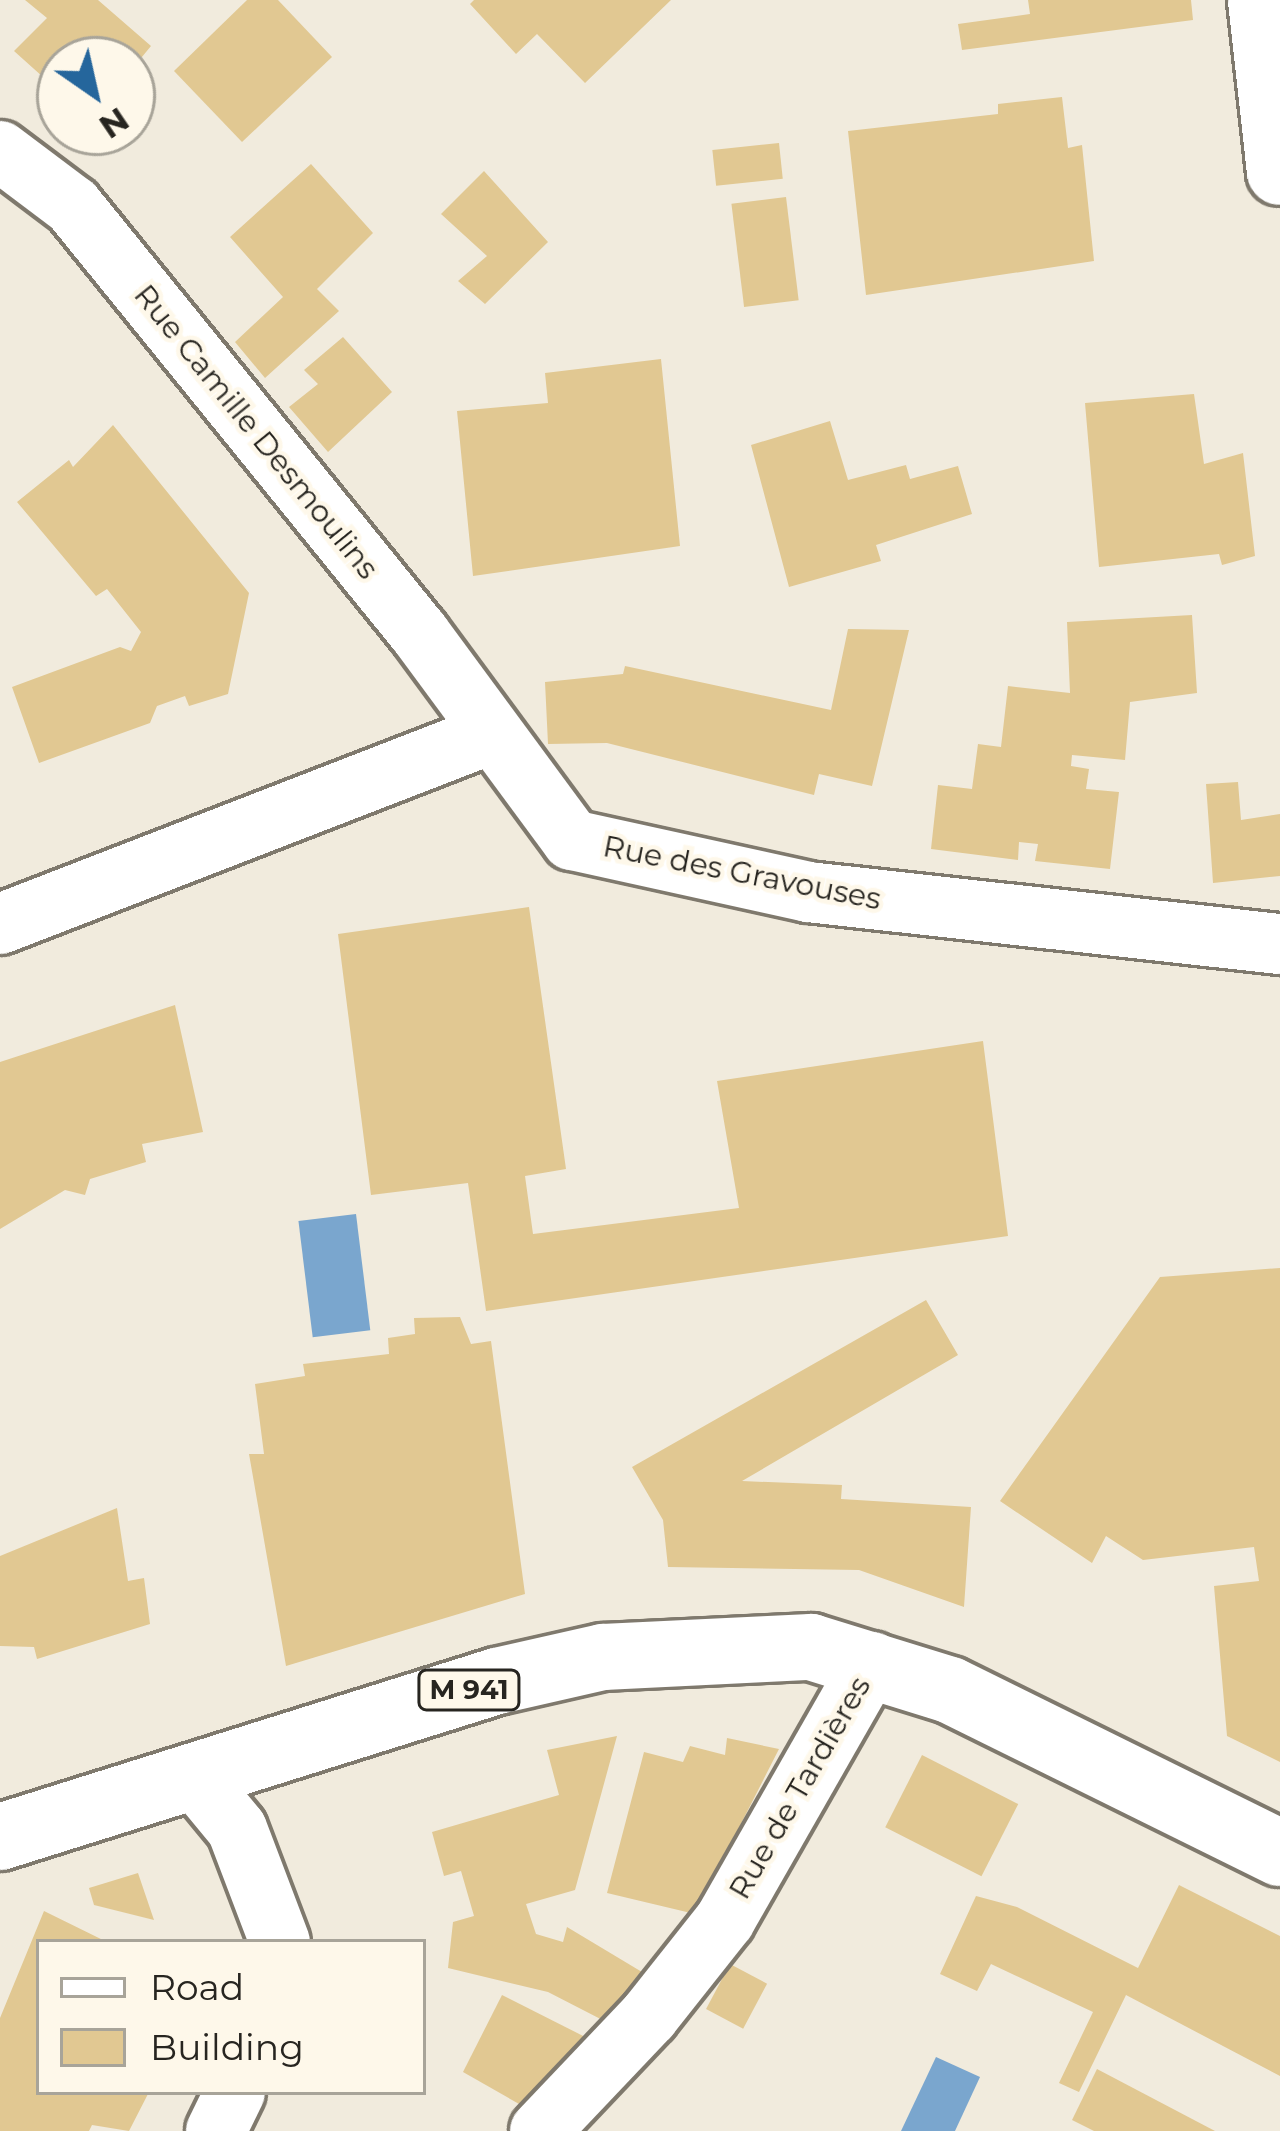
<!DOCTYPE html>
<meta charset="utf-8">
<style>
body{margin:0}
#map{position:relative;width:1280px;height:2131px;overflow:hidden;background:#f1ebdd;font-family:Montserrat,sans-serif}
div>[style]{position:absolute}
.water>*{inset:0;background:#7aa6ce;transform-origin:0 0}
.building>*{inset:0;background:#e1c892;transform-origin:0 0}
.roads{filter:drop-shadow(3px 0 #7f796d) drop-shadow(-3px 0 #7f796d) drop-shadow(0 3px #7f796d) drop-shadow(0 -3px #7f796d)}
.minor>*{height:60px;margin:-30px;padding:0 30px;transform-origin:30px;border-radius:30px;background:#fff}
.secondary>*{height:66px;margin:-33px;padding:0 33px;transform-origin:33px;border-radius:33px;background:#fff}
.primary>*{height:66px;margin:-33px;padding:0 33px;transform-origin:33px;border-radius:33px;background:#fff}
span{translate:-50% -50%;white-space:nowrap;text-align:center;line-height:1.15;-webkit-text-stroke:9px #fef8ea;paint-order:stroke}
.shield-label span{padding:3px 9px;background:#fef8ea;border:3px solid;border-radius:9px;-webkit-text-stroke-width:0}
.shield-label{font-size:27px;color:#272520;font-weight:700}
.street-label{font-size:30px;color:#272520}
.legend{position:absolute;left:36px;top:1939px;width:390px;height:156px;box-sizing:border-box;background:#fef8ea;border:3px solid #a8a499;margin:0;padding:15px 21px;list-style:none;font-size:36px;color:#272520}
.legend li{display:flex;align-items:center;gap:24px;height:60px}
.legend b{width:60px;border:3px solid #a8a499}
.north{position:absolute;left:36px;top:36px;width:120px;height:120px;box-sizing:border-box;background:#fef8ea;border:3px solid #a8a499;border-radius:50%;rotate:146deg;font-size:33px;font-weight:700;line-height:48px;text-align:center;color:#272520}
.north::after{content:'';display:block;margin:auto;width:42px;height:54px;background:#25669c;clip-path:polygon(50% 0,100% 100%,50% 72%,0 100%)}
</style>
<div id="map">
<div class="water">
<div style="left:356px;top:1214px;width:117px;height:58px;rotate:83deg"></div>
<div style="clip-path:polygon(936px 2057px,980px 2077px,955px 2131px,901px 2131px)"></div>
</div>
<div class="building">
<div style="clip-path:polygon(25px 0,98px 0,151px 46px,132px 69px,132px 60px,60px 60px,53px 86px,14px 51px,47px 18px)"></div>
<div style="clip-path:polygon(247px 0,278px 0,332px 57px,242px 142px,174px 71px)"></div>
<div style="clip-path:polygon(474px 0,671px 0,585px 83px,537px 34px,516px 54px,470px 4px)"></div>
<div style="clip-path:polygon(1028px 0,1191px 0,1193px 20px,962px 50px,958px 24px,1030px 14px)"></div>
<div style="clip-path:polygon(1062px 97px,1068px 148px,1082px 145px,1094px 261px,866px 295px,848px 131px,998px 114px,998px 104px)"></div>
<div style="left:779px;top:143px;width:36px;height:67px;rotate:84deg"></div>
<div style="clip-path:polygon(311px 164px,373px 233px,317px 289px,339px 311px,265px 378px,235px 342px,283px 297px,230px 237px)"></div>
<div style="clip-path:polygon(484px 171px,548px 242px,485px 304px,458px 281px,487px 256px,441px 214px)"></div>
<div style="left:786px;top:197px;width:104px;height:55px;rotate:83deg"></div>
<div style="clip-path:polygon(343px 337px,392px 392px,328px 452px,289px 407px,318px 384px,304px 370px)"></div>
<div style="clip-path:polygon(661px 359px,680px 546px,473px 576px,457px 411px,548px 403px,545px 373px)"></div>
<div style="clip-path:polygon(1194px 394px,1204px 464px,1243px 453px,1255px 556px,1222px 565px,1219px 554px,1099px 567px,1085px 403px)"></div>
<div style="clip-path:polygon(830px 421px,848px 480px,906px 465px,910px 479px,958px 466px,972px 514px,876px 545px,881px 561px,789px 587px,751px 445px)"></div>
<div style="clip-path:polygon(113px 425px,249px 593px,228px 694px,189px 706px,185px 696px,157px 706px,150px 723px,39px 763px,12px 687px,120px 647px,131px 651px,141px 632px,107px 589px,96px 596px,17px 502px,69px 460px,73px 467px)"></div>
<div style="clip-path:polygon(1192px 615px,1197px 693px,1130px 702px,1125px 760px,1072px 755px,1071px 766px,1089px 769px,1086px 789px,1119px 792px,1110px 869px,1035px 861px,1038px 844px,1019px 842px,1018px 860px,931px 849px,938px 785px,972px 789px,978px 744px,1001px 747px,1008px 686px,1070px 693px,1067px 622px)"></div>
<div style="clip-path:polygon(848px 629px,909px 630px,872px 786px,819px 774px,814px 795px,607px 743px,548px 744px,545px 682px,623px 674px,625px 666px,831px 710px)"></div>
<div style="clip-path:polygon(1238px 782px,1241px 820px,1280px 814px,1280px 876px,1213px 883px,1206px 784px)"></div>
<div style="clip-path:polygon(529px 907px,566px 1169px,525px 1176px,533px 1234px,739px 1208px,717px 1081px,983px 1041px,1008px 1236px,486px 1311px,468px 1183px,371px 1195px,338px 934px)"></div>
<div style="clip-path:polygon(175px 1005px,203px 1132px,142px 1144px,146px 1162px,90px 1179px,85px 1195px,65px 1190px,0 1229px,0 1062px)"></div>
<div style="clip-path:polygon(1280px 1268px,1280px 1762px,1227px 1736px,1214px 1586px,1259px 1581px,1254px 1547px,1143px 1560px,1106px 1536px,1092px 1563px,1000px 1501px,1160px 1277px)"></div>
<div style="clip-path:polygon(926px 1300px,958px 1355px,742px 1481px,842px 1485px,841px 1499px,971px 1507px,964px 1607px,859px 1570px,668px 1567px,663px 1520px,632px 1467px)"></div>
<div style="clip-path:polygon(460px 1317px,471px 1344px,491px 1341px,525px 1594px,286px 1666px,249px 1454px,264px 1454px,255px 1384px,305px 1376px,303px 1364px,389px 1354px,388px 1338px,415px 1334px,414px 1318px)"></div>
<div style="clip-path:polygon(117px 1508px,128px 1581px,144px 1578px,150px 1624px,37px 1659px,34px 1647px,0 1646px,0 1556px)"></div>
<div style="clip-path:polygon(617px 1736px,575px 1890px,526px 1904px,536px 1934px,563px 1942px,567px 1927px,662px 1984px,618px 2028px,548px 1992px,448px 1968px,453px 1922px,474px 1916px,461px 1871px,444px 1876px,432px 1832px,559px 1795px,547px 1750px)"></div>
<div style="clip-path:polygon(727px 1738px,779px 1749px,695px 1914px,607px 1893px,644px 1752px,683px 1762px,690px 1746px,725px 1755px)"></div>
<div style="left:922px;top:1755px;width:108px;height:81px;rotate:27deg"></div>
<div style="clip-path:polygon(138px 1873px,154px 1920px,94px 1905px,89px 1888px)"></div>
<div style="clip-path:polygon(1179px 1885px,1280px 1936px,1280px 2076px,1126px 1995px,1079px 2092px,1059px 2083px,1093px 2012px,991px 1964px,977px 1991px,940px 1974px,976px 1896px,1017px 1907px,1138px 1968px)"></div>
<div style="clip-path:polygon(44px 1911px,107px 1942px,39px 1942px,39px 2092px,149px 2092px,129px 2131px,92px 2125px,89px 2131px,0 2131px,0 2018px)"></div>
<div style="left:730px;top:1964px;width:42px;height:51px;rotate:28deg"></div>
<div style="clip-path:polygon(502px 1995px,601px 2045px,535px 2113px,463px 2072px)"></div>
<div style="clip-path:polygon(1097px 2069px,1215px 2131px,1094px 2131px,1072px 2120px)"></div>
</div>
<div class="roads">
<div class="minor">
<div style="left:0;top:151px;width:91px;rotate:37deg"></div>
<div style="left:73px;top:206px;width:551px;rotate:50.97deg"></div>
<div style="left:420px;top:634px;width:256px;rotate:53.6deg"></div>
<div style="left:572px;top:840px;width:242px;rotate:12.4deg"></div>
<div style="left:808px;top:892px;width:475px;rotate:6.3deg"></div>
<div style="left:0;top:924px;width:523px;rotate:-21.17deg"></div>
<div style="left:194px;top:1777px;width:67px;rotate:50.4deg"></div>
<div style="left:237px;top:1829px;width:121px;rotate:69.2deg"></div>
<div style="left:216px;top:2131px;width:43px;rotate:-64deg"></div>
<div style="left:540px;top:2131px;width:158px;rotate:-46.5deg"></div>
<div style="left:649px;top:2016px;width:122px;rotate:-51.6deg"></div>
<div style="left:725px;top:1920px;width:297px;rotate:-60.3deg"></div>
</div>
<div class="secondary">
<div style="left:1261px;top:0;width:173px;rotate:83.7deg"></div>
</div>
<div class="primary">
<div style="left:0;top:1837px;width:521px;rotate:-17.43deg"></div>
<div style="left:497px;top:1681px;width:109px;rotate:-12.8deg"></div>
<div style="left:603px;top:1657px;width:208px;rotate:-2.8deg"></div>
<div style="left:811px;top:1647px;width:145px;rotate:17.2deg"></div>
<div style="left:950px;top:1690px;width:368px;rotate:26.3deg"></div>
</div>
</div>
<div class="shield-label">
<span style="left:469px;top:1690px">M 941</span>
</div>
<div class="street-label">
<span style="left:256px;top:432px;rotate:51deg">Rue Camille Desmoulins</span>
<span style="left:742px;top:873px;rotate:11deg">Rue des Gravouses</span>
<span style="left:800px;top:1788px;rotate:-60deg">Rue de Tardières</span>
</div>
<ul class="legend">
<li><b style="height:15px;background:#fff"></b>Road</li>
<li><b style="height:33px;background:#e1c892"></b>Building</li>
</ul>
<div class="north">N</div>
</div>
